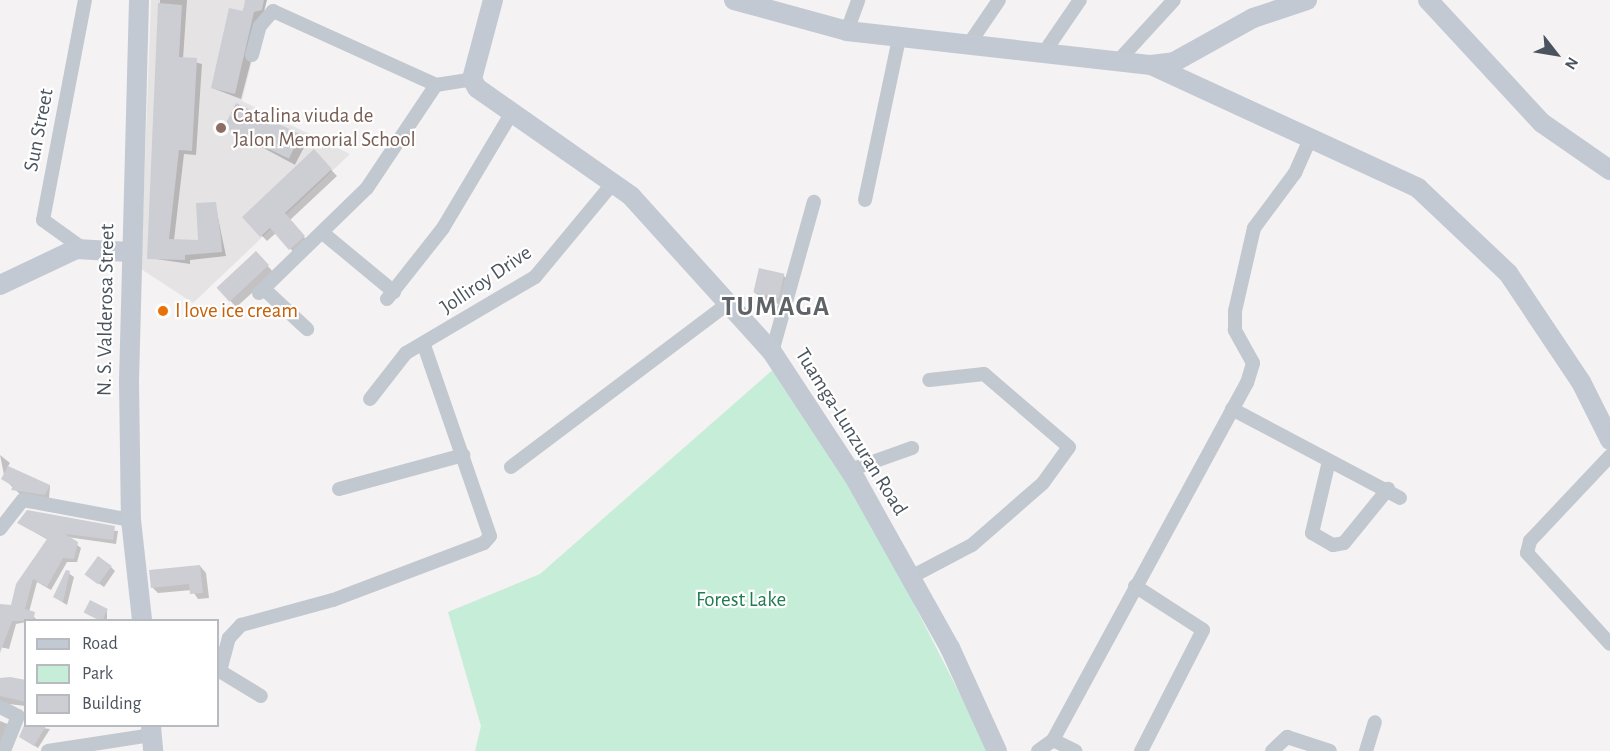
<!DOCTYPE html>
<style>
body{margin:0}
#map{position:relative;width:1610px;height:751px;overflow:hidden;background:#f4f2f2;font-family:"Alegreya Sans",sans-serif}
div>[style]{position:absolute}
.education>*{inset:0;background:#e5e3e3}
.green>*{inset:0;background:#c6edd7}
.shadow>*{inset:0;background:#0003;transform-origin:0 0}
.building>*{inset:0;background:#ccced4;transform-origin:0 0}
.street>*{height:14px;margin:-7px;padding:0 7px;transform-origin:7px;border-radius:7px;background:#c1c8cf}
.secondary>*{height:20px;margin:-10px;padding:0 10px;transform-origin:10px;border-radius:10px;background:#c2c9d3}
.dots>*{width:16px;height:16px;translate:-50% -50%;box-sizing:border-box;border:3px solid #fff;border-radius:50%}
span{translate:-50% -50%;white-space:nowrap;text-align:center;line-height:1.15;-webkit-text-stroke:4.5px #fff;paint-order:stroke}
.education-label{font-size:21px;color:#785e54}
.left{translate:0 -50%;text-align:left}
.street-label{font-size:21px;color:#4b545e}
.food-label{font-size:21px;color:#c56008}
.park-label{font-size:21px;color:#207b53}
.district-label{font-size:27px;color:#5f6266;font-weight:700;letter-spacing:1.5px}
.legend{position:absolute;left:24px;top:619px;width:195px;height:108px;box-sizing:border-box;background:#fff;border:2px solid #b7bbbf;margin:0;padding:8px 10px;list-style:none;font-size:18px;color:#4b545e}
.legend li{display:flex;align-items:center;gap:12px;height:30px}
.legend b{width:30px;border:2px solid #b7bbbf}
.north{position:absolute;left:1526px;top:24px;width:60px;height:60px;-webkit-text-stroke:4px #fff;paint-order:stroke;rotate:121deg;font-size:16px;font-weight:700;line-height:24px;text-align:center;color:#4b545e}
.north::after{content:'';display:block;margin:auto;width:21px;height:27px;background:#4b545e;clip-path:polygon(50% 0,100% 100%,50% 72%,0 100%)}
</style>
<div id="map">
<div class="education">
<div style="clip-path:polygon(151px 0,267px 0,242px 101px,350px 154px,193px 303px,141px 269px)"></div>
</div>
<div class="green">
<div style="clip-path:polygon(777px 366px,853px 485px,989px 751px,475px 751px,481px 726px,448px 612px,540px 574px)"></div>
</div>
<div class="shadow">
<div style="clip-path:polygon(160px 0,187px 0,183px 59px,202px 64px,196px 155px,184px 154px,174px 240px,200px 242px,215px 203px,226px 256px,190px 260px,190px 264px,149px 258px)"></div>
<div style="clip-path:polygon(247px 0,267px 0,241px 99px,212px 88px)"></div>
<div style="left:236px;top:105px;width:80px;height:25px;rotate:28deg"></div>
<div style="clip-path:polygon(314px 152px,337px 176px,290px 220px,309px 243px,296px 255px,276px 233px,267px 241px,244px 217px)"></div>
<div style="left:256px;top:253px;width:27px;height:51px;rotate:48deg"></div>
<div style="clip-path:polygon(760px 270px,784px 276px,792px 284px,786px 306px,763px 300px,754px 292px)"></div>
<div style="clip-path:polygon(0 455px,10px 463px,7px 468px,50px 486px,49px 498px,23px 497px,5px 480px)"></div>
<div style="clip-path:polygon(19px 523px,118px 531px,116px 544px,67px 537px,81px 548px,77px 562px,67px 562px,51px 590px,37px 582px,29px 612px,37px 620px,16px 624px,9px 649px,0 647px,0 606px,12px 607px,48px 540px)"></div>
<div style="clip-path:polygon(200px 566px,206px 573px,209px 598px,198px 599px,192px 590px,158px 593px,152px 587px)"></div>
<div style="clip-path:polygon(111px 567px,115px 571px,104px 587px,87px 575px)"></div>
<div style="clip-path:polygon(67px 572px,74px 577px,67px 605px,54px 597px)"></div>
<div style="clip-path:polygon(107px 611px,107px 620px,85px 612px)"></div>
<div style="clip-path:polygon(0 679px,26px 682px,26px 706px,0 703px)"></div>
<div style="clip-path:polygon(0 721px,10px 725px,0 748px)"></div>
<div style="clip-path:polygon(26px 726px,50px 729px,38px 748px,21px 737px)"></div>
</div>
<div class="building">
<div style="clip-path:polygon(245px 0,264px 0,262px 10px,254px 12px,235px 94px,211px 88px,229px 8px,243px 11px)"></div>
<div style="clip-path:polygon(158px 3px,182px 5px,179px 57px,197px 58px,192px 151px,179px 150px,169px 239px,198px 240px,196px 203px,216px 202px,221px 238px,222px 252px,185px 255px,185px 260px,147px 259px)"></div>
<div style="left:236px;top:103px;width:72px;height:27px;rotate:26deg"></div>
<div style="clip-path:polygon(314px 149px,332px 169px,285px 213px,305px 236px,289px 250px,270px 228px,260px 237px,242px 217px)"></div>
<div style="left:256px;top:251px;width:19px;height:54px;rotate:47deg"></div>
<div style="left:759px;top:268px;width:26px;height:25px;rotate:13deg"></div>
<div style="clip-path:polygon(8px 466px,50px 485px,45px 495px,11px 490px,13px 486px,1px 479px)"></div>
<div style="clip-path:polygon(27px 510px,115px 526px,113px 540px,65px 534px,78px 542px,74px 559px,63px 558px,47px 587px,33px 579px,25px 609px,35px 612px,33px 621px,12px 621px,0 653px,0 604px,11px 605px,16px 584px,47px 539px,17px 523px)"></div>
<div style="left:98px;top:556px;width:17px;height:23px;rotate:36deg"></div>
<div style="clip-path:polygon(200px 565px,203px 593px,190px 594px,189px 584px,151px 588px,149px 570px)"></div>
<div style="clip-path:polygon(66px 570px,70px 571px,63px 602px,53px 597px)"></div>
<div style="left:90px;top:600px;width:20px;height:14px;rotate:27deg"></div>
<div style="clip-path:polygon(10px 677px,26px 680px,26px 702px,0 696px,0 678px)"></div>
<div style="clip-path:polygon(26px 721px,46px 726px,34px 746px,19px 737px)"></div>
</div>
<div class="street">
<div style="left:847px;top:31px;width:33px;rotate:-70deg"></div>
<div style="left:969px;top:44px;width:53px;rotate:-55.7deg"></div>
<div style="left:1043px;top:54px;width:65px;rotate:-55.6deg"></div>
<div style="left:252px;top:55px;width:30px;rotate:-75deg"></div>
<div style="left:260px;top:26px;width:20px;rotate:-49deg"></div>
<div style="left:273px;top:11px;width:179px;rotate:24.4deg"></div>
<div style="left:436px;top:85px;width:36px;rotate:-9deg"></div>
<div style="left:1119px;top:60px;width:81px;rotate:-47.5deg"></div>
<div style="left:865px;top:200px;width:166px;rotate:-78.1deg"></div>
<div style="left:324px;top:234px;width:91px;rotate:39.6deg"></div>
<div style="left:82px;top:248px;width:48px;rotate:-144.3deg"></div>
<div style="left:43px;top:220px;width:224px;rotate:-79.2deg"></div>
<div style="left:264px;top:289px;width:59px;rotate:42.9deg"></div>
<div style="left:259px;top:293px;width:151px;rotate:-44.2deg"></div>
<div style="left:367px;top:188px;width:124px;rotate:-56.2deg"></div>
<div style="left:387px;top:299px;width:90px;rotate:-51.7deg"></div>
<div style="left:443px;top:228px;width:133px;rotate:-59.2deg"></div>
<div style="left:772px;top:352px;width:156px;rotate:-74.4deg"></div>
<div style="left:370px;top:399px;width:58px;rotate:-52deg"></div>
<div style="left:406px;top:353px;width:150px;rotate:-30.5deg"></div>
<div style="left:535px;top:277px;width:124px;rotate:-50.3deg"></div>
<div style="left:1232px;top:409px;width:190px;rotate:27.9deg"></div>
<div style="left:1610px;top:456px;width:117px;rotate:133.3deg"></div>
<div style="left:1530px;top:541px;width:12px;rotate:104deg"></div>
<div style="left:1527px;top:553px;width:123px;rotate:47.6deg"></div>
<div style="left:1329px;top:461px;width:74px;rotate:103.3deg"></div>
<div style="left:1312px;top:533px;width:24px;rotate:30deg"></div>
<div style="left:1333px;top:545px;width:11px;rotate:-10deg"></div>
<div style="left:1344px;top:543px;width:70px;rotate:-50.8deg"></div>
<div style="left:511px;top:467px;width:274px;rotate:-37deg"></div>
<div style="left:850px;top:470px;width:66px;rotate:-19.5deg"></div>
<div style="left:339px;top:489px;width:129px;rotate:-15.3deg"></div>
<div style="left:0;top:529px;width:37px;rotate:-52deg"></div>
<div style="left:23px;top:500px;width:110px;rotate:10.5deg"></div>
<div style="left:911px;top:577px;width:69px;rotate:-27.7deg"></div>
<div style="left:972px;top:545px;width:94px;rotate:-41.1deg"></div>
<div style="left:1043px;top:483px;width:44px;rotate:-54.2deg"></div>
<div style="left:1069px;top:447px;width:112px;rotate:-139.3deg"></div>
<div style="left:984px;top:374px;width:55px;rotate:173.8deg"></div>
<div style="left:1135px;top:586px;width:81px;rotate:32.9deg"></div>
<div style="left:1203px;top:630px;width:136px;rotate:117.1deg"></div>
<div style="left:218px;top:670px;width:50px;rotate:31.2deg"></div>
<div style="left:220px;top:671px;width:34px;rotate:-75deg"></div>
<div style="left:229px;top:638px;width:18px;rotate:-47deg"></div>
<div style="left:241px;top:625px;width:95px;rotate:-15.2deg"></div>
<div style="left:333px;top:600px;width:161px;rotate:-20.7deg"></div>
<div style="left:484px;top:543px;width:9px;rotate:-49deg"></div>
<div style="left:490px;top:536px;width:202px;rotate:-109.1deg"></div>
<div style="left:0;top:707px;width:20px;rotate:27deg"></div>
<div style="left:18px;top:716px;width:38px;rotate:112deg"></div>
<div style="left:1053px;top:740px;width:25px;rotate:26deg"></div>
<div style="left:48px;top:751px;width:104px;rotate:-8.8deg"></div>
<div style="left:1038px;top:751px;width:19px;rotate:-36deg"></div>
<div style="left:1053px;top:740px;width:406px;rotate:-61.5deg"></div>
<div style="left:1247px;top:383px;width:21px;rotate:-73deg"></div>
<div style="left:1253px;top:363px;width:38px;rotate:-119deg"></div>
<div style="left:1235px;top:330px;width:19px;rotate:-90deg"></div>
<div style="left:1235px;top:311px;width:85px;rotate:-77.1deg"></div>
<div style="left:1254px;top:228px;width:69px;rotate:-53.3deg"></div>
<div style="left:1295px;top:173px;width:37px;rotate:-66deg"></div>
<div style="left:1272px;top:751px;width:21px;rotate:-43deg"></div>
<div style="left:1287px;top:737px;width:45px;rotate:18deg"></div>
<div style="left:1366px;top:751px;width:30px;rotate:-73deg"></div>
</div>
<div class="secondary">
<div style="left:139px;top:0;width:381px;rotate:91.5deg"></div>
<div style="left:129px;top:381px;width:139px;rotate:89.2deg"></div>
<div style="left:131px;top:520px;width:101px;rotate:83.7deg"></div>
<div style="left:493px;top:0;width:82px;rotate:104.9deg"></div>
<div style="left:472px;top:79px;width:10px;rotate:61deg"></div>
<div style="left:477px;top:88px;width:188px;rotate:35deg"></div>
<div style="left:631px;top:196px;width:210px;rotate:47.9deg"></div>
<div style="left:772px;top:352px;width:153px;rotate:56.7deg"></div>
<div style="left:856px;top:480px;width:193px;rotate:60.8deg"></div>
<div style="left:950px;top:648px;width:113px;rotate:65.5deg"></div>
<div style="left:734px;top:0;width:117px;rotate:15.3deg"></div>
<div style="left:847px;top:31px;width:306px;rotate:6.4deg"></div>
<div style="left:1151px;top:65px;width:294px;rotate:24.7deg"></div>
<div style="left:1418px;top:188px;width:124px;rotate:43.4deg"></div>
<div style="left:1508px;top:273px;width:131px;rotate:56.2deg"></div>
<div style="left:1581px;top:382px;width:65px;rotate:63.4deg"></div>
<div style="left:1428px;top:0;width:168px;rotate:47.2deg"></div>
<div style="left:1542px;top:123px;width:83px;rotate:34.7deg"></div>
<div style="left:1151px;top:65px;width:23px;rotate:-7deg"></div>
<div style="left:1174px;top:62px;width:90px;rotate:-29.1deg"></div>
<div style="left:1253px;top:18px;width:57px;rotate:-18.4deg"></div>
<div style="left:0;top:285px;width:84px;rotate:-25.3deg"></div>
<div style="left:76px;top:249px;width:54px;rotate:3.2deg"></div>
<div style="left:151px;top:726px;width:25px;rotate:85deg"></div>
</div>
<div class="dots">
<div style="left:221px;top:128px;background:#8d6e63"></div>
<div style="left:163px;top:311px;background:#e8710a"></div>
</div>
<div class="education-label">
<span class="left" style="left:233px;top:128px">Catalina viuda de<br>Jalon Memorial School</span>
</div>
<div class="street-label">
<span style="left:39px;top:130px;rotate:-79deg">Sun Street</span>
<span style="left:486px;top:280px;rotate:-34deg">Jolliroy Drive</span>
<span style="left:106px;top:310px;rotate:-89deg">N. S. Valderosa Street</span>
<span style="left:851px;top:432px;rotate:58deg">Tuamga-Lunzuran Road</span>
</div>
<div class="food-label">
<span class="left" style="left:175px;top:311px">I love ice cream</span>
</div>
<div class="park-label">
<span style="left:741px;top:600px">Forest Lake</span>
</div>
<div class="district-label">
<span style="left:776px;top:307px">TUMAGA</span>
</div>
<ul class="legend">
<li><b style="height:8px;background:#c2c9d3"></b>Road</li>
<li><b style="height:16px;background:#c6edd7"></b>Park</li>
<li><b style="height:16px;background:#ccced4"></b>Building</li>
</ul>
<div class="north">N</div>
</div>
